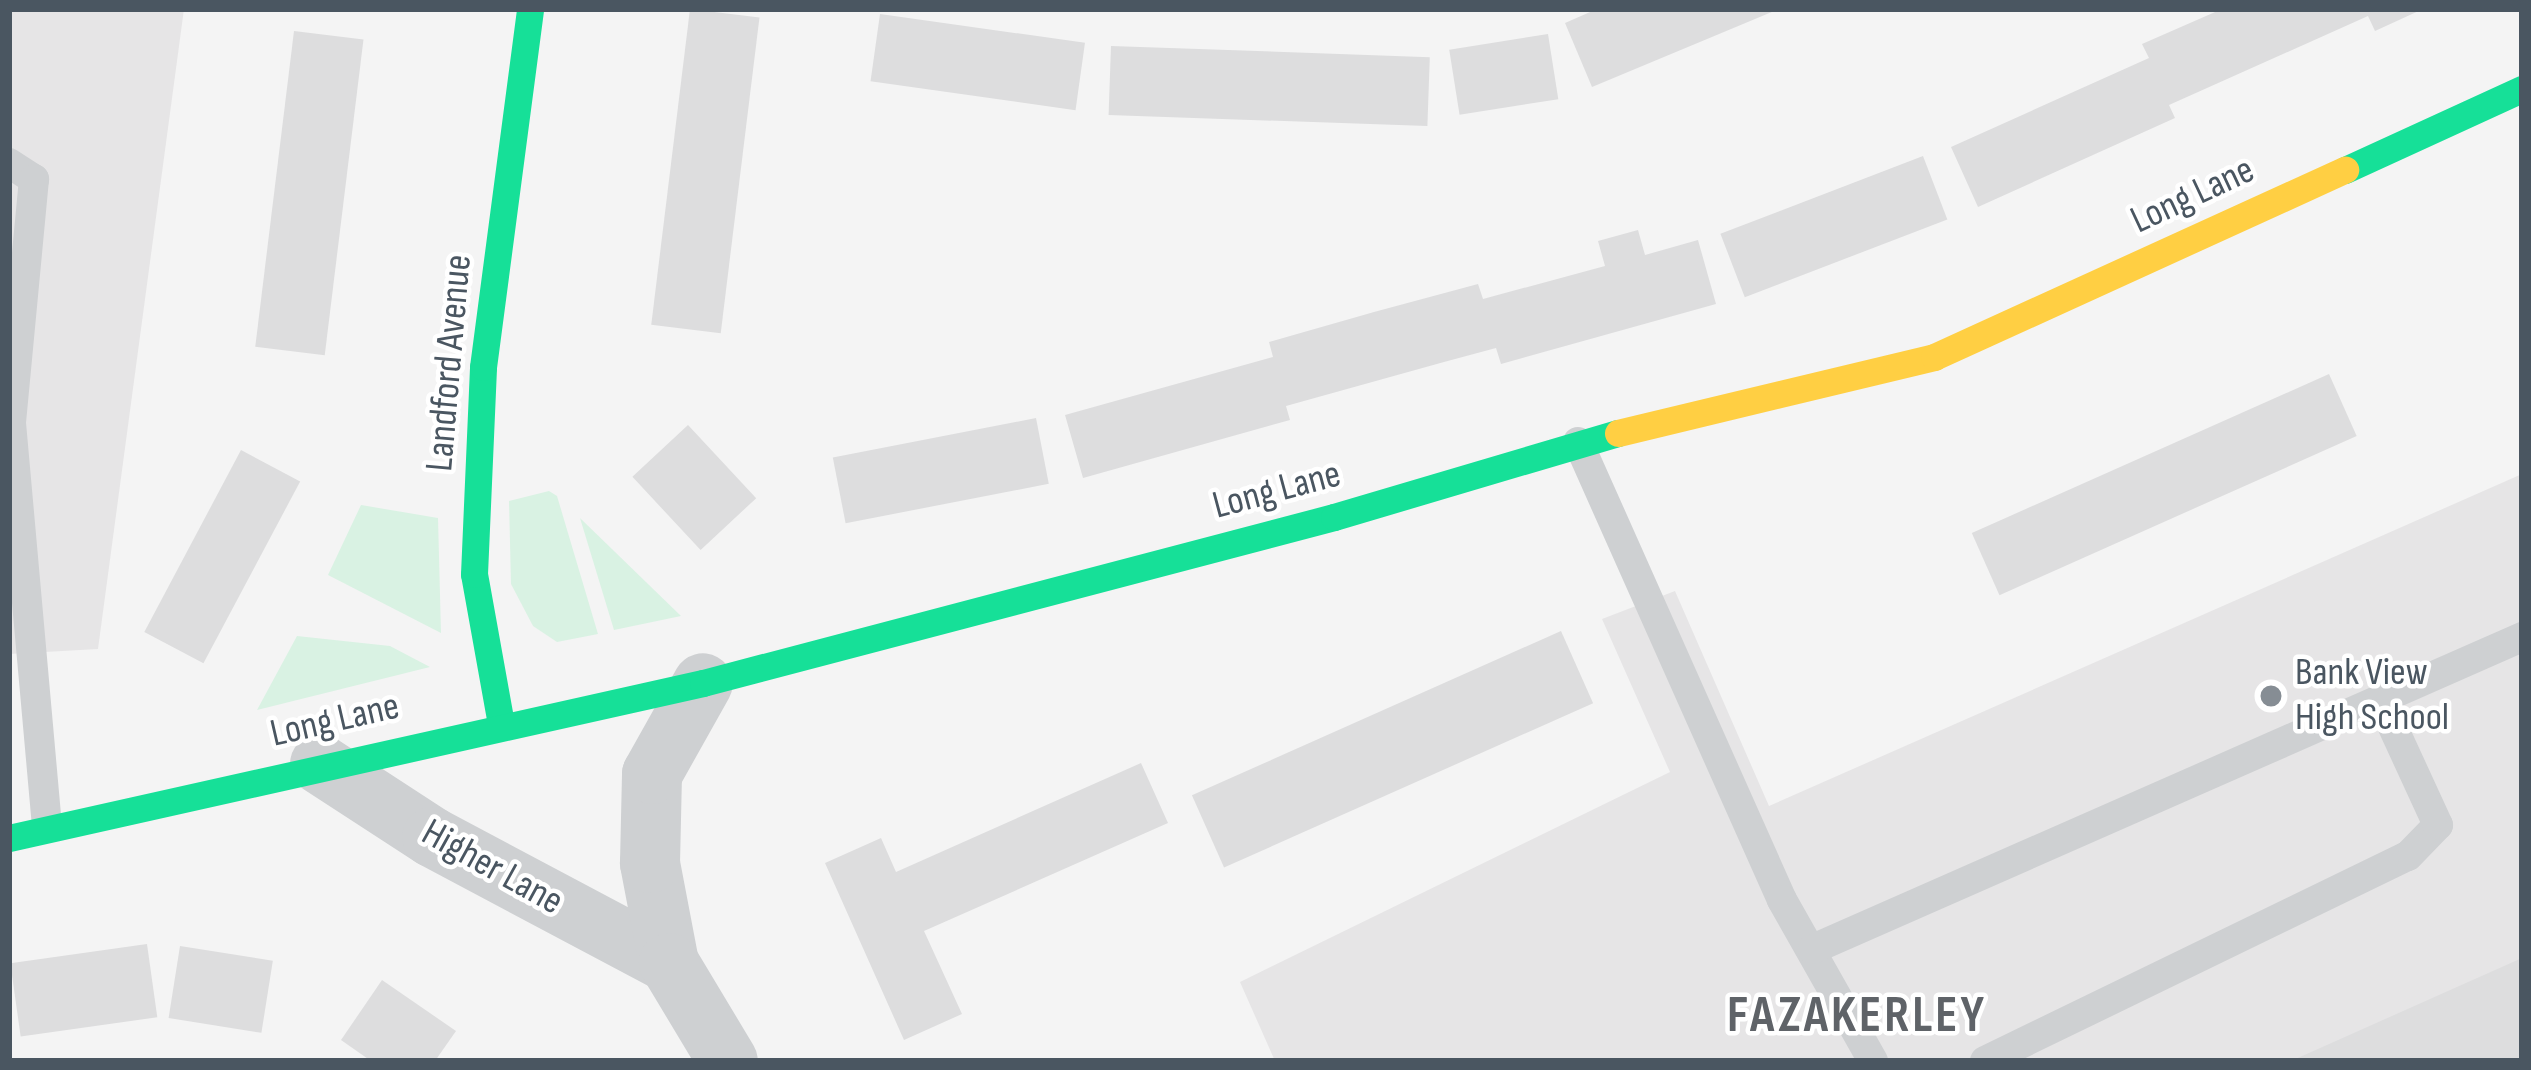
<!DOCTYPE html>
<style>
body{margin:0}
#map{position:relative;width:2531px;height:1070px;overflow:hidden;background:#f4f4f4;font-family:"Sofia Sans Condensed",sans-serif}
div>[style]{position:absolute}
.education>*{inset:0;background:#e6e5e6}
.green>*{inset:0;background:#d9f2e3}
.building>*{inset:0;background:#ddddde;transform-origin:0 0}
.lane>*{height:30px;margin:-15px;padding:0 15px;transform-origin:15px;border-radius:15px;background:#ced0d2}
.street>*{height:60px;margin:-30px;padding:0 30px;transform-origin:30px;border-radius:30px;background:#ced0d2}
.fast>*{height:27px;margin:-13.5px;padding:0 13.5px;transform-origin:13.5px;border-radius:13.5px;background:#16e098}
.slow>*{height:27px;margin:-13.5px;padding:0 13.5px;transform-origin:13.5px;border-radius:13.5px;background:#ffcf43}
.dots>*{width:33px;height:33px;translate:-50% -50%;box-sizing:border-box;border:6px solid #fff;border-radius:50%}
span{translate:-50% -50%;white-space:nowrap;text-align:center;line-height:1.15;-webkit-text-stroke:9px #fff;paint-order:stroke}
.street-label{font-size:39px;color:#4a5661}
.poi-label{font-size:39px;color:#4a5661}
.left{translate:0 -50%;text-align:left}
.district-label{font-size:51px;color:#5f6368;font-weight:700;letter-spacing:3px}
.frame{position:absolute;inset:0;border:12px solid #4a5661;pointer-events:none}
</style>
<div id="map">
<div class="education">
<div style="clip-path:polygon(9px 9px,184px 9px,98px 649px,9px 654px)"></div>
<div style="clip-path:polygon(2522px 474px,2522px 1061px,1275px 1061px,1240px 982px,1670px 772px,1602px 619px,1675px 591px,1769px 806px)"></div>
</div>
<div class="green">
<div style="clip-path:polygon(549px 491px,557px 496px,598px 634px,557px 642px,533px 626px,511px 584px,509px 501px)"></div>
<div style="clip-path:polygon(361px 505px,438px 518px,441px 633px,328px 575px)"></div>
<div style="clip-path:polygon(580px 518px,681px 616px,614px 630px)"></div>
<div style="clip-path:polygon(297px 636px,390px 646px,430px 667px,257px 710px)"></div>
</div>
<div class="building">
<div style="left:690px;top:9px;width:70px;height:318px;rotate:7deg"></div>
<div style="clip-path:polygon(1597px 9px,1779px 9px,1592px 87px,1565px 23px)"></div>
<div style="clip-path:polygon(2222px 9px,2423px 9px,2375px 31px,2368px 16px,2169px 105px,2175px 118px,1978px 207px,1951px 147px,2149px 58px,2142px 44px)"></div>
<div style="left:880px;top:14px;width:207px;height:68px;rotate:8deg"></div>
<div style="left:294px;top:31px;width:70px;height:318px;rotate:7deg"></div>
<div style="left:1548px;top:34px;width:66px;height:100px;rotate:81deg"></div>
<div style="left:1111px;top:46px;width:319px;height:69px;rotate:2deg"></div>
<div style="left:1923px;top:156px;width:68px;height:217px;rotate:69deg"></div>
<div style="clip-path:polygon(1638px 230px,1645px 255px,1698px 240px,1716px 304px,1501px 364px,1496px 348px,1444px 362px,1286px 406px,1290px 420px,1083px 478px,1065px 415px,1273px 357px,1269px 342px,1374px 312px,1478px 284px,1483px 299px,1605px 266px,1598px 241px)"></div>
<div style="left:2329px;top:374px;width:68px;height:391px;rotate:66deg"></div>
<div style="left:1036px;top:418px;width:67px;height:207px;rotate:79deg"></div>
<div style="left:688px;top:425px;width:100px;height:76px;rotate:47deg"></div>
<div style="left:241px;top:450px;width:67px;height:206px;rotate:28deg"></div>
<div style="left:1561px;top:631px;width:79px;height:404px;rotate:66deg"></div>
<div style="clip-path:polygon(1141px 763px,1168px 823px,924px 931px,962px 1014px,904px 1040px,825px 863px,881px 838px,896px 872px)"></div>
<div style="left:147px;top:944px;width:74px;height:138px;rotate:82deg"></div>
<div style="left:180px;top:946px;width:94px;height:73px;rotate:9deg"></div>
<div style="clip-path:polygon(2522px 958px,2522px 1061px,2291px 1061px)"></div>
<div style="clip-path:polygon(382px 980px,456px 1031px,435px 1061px,371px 1061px,341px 1040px)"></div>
</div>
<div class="lane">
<div style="left:9px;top:163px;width:30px;rotate:33deg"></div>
<div style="left:34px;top:179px;width:245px;rotate:95.4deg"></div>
<div style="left:11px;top:423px;width:406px;rotate:84.9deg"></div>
<div style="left:1578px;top:442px;width:501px;rotate:65.99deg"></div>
<div style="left:1782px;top:900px;width:185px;rotate:60.5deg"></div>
<div style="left:1813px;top:949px;width:775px;rotate:-23.75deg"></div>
<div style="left:1985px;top:1061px;width:470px;rotate:-25.9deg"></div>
<div style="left:2408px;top:856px;width:43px;rotate:-45.9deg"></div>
<div style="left:2438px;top:825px;width:139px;rotate:-114.7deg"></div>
</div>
<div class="street">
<div style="left:320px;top:764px;width:134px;rotate:33.1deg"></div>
<div style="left:432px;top:837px;width:268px;rotate:28deg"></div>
<div style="left:669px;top:963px;width:102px;rotate:-100.8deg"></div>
<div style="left:650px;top:863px;width:89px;rotate:-88.7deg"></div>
<div style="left:652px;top:774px;width:104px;rotate:-60.7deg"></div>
<div style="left:669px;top:963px;width:114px;rotate:59deg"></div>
</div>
<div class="fast">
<div style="left:2345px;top:170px;width:195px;rotate:-24.6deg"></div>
<div style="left:501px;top:724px;width:152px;rotate:-100.2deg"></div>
<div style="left:474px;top:574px;width:207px;rotate:-87.5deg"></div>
<div style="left:483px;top:367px;width:361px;rotate:-82.5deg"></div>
<div style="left:9px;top:838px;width:711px;rotate:-12.59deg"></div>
<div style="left:703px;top:683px;width:652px;rotate:-14.74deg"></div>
<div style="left:1334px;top:517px;width:296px;rotate:-16.5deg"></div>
</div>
<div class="slow">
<div style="left:1618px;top:433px;width:325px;rotate:-13.5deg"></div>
<div style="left:1934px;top:357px;width:452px;rotate:-24.5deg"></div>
</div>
<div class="dots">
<div style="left:2271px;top:696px;background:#868d94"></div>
</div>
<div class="street-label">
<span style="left:2193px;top:196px;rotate:-25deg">Long Lane</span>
<span style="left:450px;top:363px;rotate:-85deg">Landford Avenue</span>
<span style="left:1277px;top:491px;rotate:-15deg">Long Lane</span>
<span style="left:335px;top:721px;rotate:-13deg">Long Lane</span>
<span style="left:492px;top:868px;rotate:29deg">Higher Lane</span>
</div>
<div class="poi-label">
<span class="left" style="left:2295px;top:696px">Bank View<br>High School</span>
</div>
<div class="district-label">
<span style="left:1857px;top:1016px">FAZAKERLEY</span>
</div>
<div class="frame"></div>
</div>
